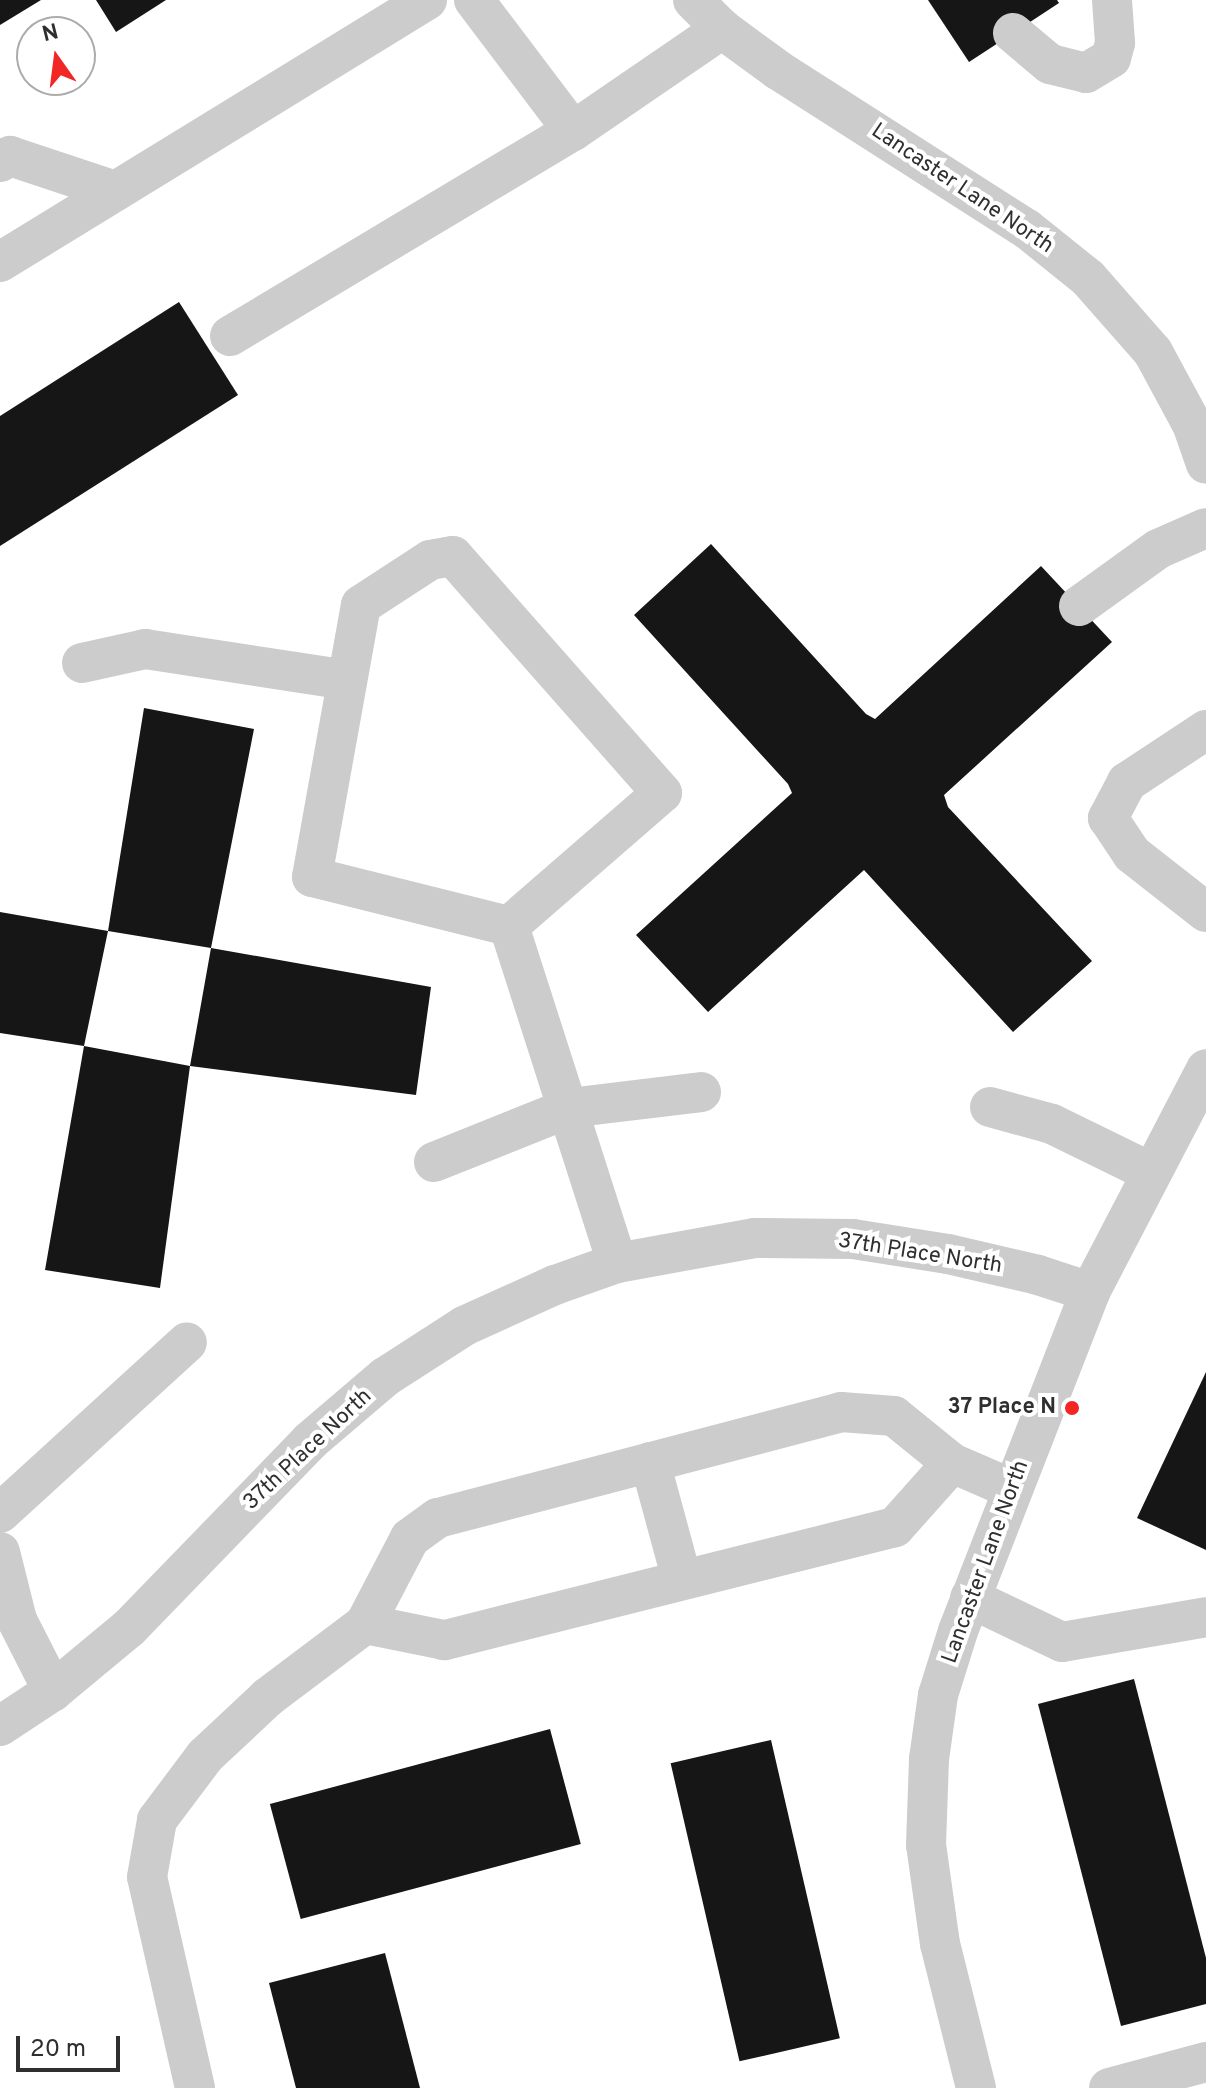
<!DOCTYPE html>
<style>
body{margin:0}
#map{position:relative;width:1206px;height:2088px;overflow:hidden;background:#fff;font-family:Overpass,sans-serif}
div>[style]{position:absolute}
.building>*{inset:0;background:#161616;transform-origin:0 0}
.minor>*{height:40px;margin:-20px;padding:0 20px;transform-origin:20px;border-radius:20px;background:#ccc}
.dots>*{width:22px;height:22px;translate:-50% -50%;box-sizing:border-box;border:4px solid #fff;border-radius:50%}
span{translate:-50% -50%;white-space:nowrap;text-align:center;line-height:1.15;-webkit-text-stroke:8px #fff;paint-order:stroke}
.street-label{font-size:22px;color:#2f2f2f}
.poi-label{font-size:22px;color:#2f2f2f;font-weight:700}
.right{translate:-100% -50%;text-align:right}
.north{position:absolute;left:16px;top:16px;width:80px;height:80px;box-sizing:border-box;background:#fff;border:2px solid #acacac;border-radius:50%;rotate:346deg;font-size:22px;font-weight:700;line-height:32px;text-align:center;color:#2f2f2f}
.north::after{content:'';display:block;margin:auto;width:28px;height:36px;background:#f22625;clip-path:polygon(50% 0,100% 100%,50% 72%,0 100%)}
.scale{position:absolute;left:16px;top:2036px;width:104px;height:36px;box-sizing:border-box;border:4px solid #2f2f2f;border-top:0;padding-left:10px;font-size:24px;line-height:28px;white-space:nowrap;color:#2f2f2f;-webkit-text-stroke:6px #fff;paint-order:stroke}
</style>
<div id="map">
<div class="building">
<div style="clip-path:polygon(0 0,41px 0,0 25px)"></div>
<div style="clip-path:polygon(96px 0,166px 0,116px 32px)"></div>
<div style="clip-path:polygon(928px 0,1057px 0,1059px 3px,969px 62px)"></div>
<div style="clip-path:polygon(179px 302px,238px 395px,0 546px,0 416px)"></div>
<div style="clip-path:polygon(711px 544px,866px 714px,875px 719px,1041px 566px,1112px 642px,944px 795px,948px 807px,1092px 961px,1013px 1032px,864px 870px,708px 1012px,636px 935px,792px 793px,788px 784px,634px 615px)"></div>
<div style="clip-path:polygon(144px 708px,254px 729px,211px 948px,431px 987px,416px 1095px,190px 1066px,160px 1288px,45px 1270px,84px 1046px,190px 1066px,211px 948px,108px 931px)"></div>
<div style="clip-path:polygon(0 912px,108px 931px,84px 1046px,0 1033px)"></div>
<div style="clip-path:polygon(1206px 1372px,1206px 1550px,1137px 1518px)"></div>
<div style="clip-path:polygon(1134px 1679px,1206px 1958px,1206px 2004px,1121px 2026px,1038px 1704px)"></div>
<div style="left:550px;top:1729px;width:119px;height:290px;rotate:75deg"></div>
<div style="left:771px;top:1740px;width:306px;height:103px;rotate:77deg"></div>
<div style="clip-path:polygon(385px 1953px,420px 2088px,296px 2088px,269px 1983px)"></div>
</div>
<div class="minor">
<div style="left:474px;top:0;width:164px;rotate:52.9deg"></div>
<div style="left:693px;top:0;width:41px;rotate:45deg"></div>
<div style="left:722px;top:29px;width:69px;rotate:36.2deg"></div>
<div style="left:778px;top:70px;width:295px;rotate:32.6deg"></div>
<div style="left:1027px;top:229px;width:78px;rotate:38.8deg"></div>
<div style="left:1088px;top:278px;width:98px;rotate:48.7deg"></div>
<div style="left:1153px;top:352px;width:82px;rotate:61.6deg"></div>
<div style="left:1192px;top:424px;width:42px;rotate:70.7deg"></div>
<div style="left:1013px;top:33px;width:48px;rotate:40deg"></div>
<div style="left:1050px;top:64px;width:37px;rotate:14deg"></div>
<div style="left:1086px;top:73px;width:29px;rotate:-31deg"></div>
<div style="left:1111px;top:58px;width:16px;rotate:-75deg"></div>
<div style="left:1115px;top:43px;width:43px;rotate:-94deg"></div>
<div style="left:0;top:162px;width:12px;rotate:-31deg"></div>
<div style="left:10px;top:156px;width:111px;rotate:18.4deg"></div>
<div style="left:0;top:262px;width:501px;rotate:-31.53deg"></div>
<div style="left:230px;top:336px;width:400px;rotate:-30.9deg"></div>
<div style="left:573px;top:131px;width:181px;rotate:-34.4deg"></div>
<div style="left:1079px;top:606px;width:97px;rotate:-35.8deg"></div>
<div style="left:1158px;top:549px;width:52px;rotate:-23.6deg"></div>
<div style="left:82px;top:663px;width:65px;rotate:-12.5deg"></div>
<div style="left:145px;top:649px;width:204px;rotate:8.7deg"></div>
<div style="left:1206px;top:730px;width:95px;rotate:146.6deg"></div>
<div style="left:1127px;top:782px;width:41px;rotate:117.8deg"></div>
<div style="left:1108px;top:818px;width:43px;rotate:56.3deg"></div>
<div style="left:1132px;top:854px;width:94px;rotate:38.1deg"></div>
<div style="left:509px;top:926px;width:203px;rotate:-166deg"></div>
<div style="left:312px;top:877px;width:276px;rotate:-79.8deg"></div>
<div style="left:361px;top:605px;width:82px;rotate:-33.1deg"></div>
<div style="left:430px;top:560px;width:23px;rotate:-10deg"></div>
<div style="left:453px;top:556px;width:316px;rotate:48.6deg"></div>
<div style="left:662px;top:793px;width:203px;rotate:139deg"></div>
<div style="left:509px;top:926px;width:354px;rotate:72.2deg"></div>
<div style="left:990px;top:1107px;width:64px;rotate:15.3deg"></div>
<div style="left:1052px;top:1124px;width:111px;rotate:26.1deg"></div>
<div style="left:434px;top:1162px;width:145px;rotate:-21.8deg"></div>
<div style="left:569px;top:1108px;width:133px;rotate:-6.9deg"></div>
<div style="left:650px;top:1462px;width:122px;rotate:74.8deg"></div>
<div style="left:952px;top:1463px;width:86px;rotate:131.7deg"></div>
<div style="left:895px;top:1527px;width:465px;rotate:165.9deg"></div>
<div style="left:444px;top:1640px;width:81px;rotate:-168.6deg"></div>
<div style="left:365px;top:1624px;width:97px;rotate:-62.4deg"></div>
<div style="left:410px;top:1538px;width:34px;rotate:-36deg"></div>
<div style="left:438px;top:1518px;width:417px;rotate:-14.7deg"></div>
<div style="left:841px;top:1412px;width:53px;rotate:4.3deg"></div>
<div style="left:894px;top:1416px;width:75px;rotate:39deg"></div>
<div style="left:952px;top:1463px;width:65px;rotate:23.4deg"></div>
<div style="left:0;top:1513px;width:253px;rotate:-42.4deg"></div>
<div style="left:0;top:1552px;width:70px;rotate:76deg"></div>
<div style="left:17px;top:1620px;width:80px;rotate:63.1deg"></div>
<div style="left:970px;top:1598px;width:102px;rotate:25.6deg"></div>
<div style="left:1062px;top:1642px;width:146px;rotate:-9.8deg"></div>
<div style="left:0;top:1726px;width:64px;rotate:-33.4deg"></div>
<div style="left:53px;top:1691px;width:99px;rotate:-39.7deg"></div>
<div style="left:129px;top:1628px;width:260px;rotate:-45.9deg"></div>
<div style="left:310px;top:1441px;width:99px;rotate:-40.5deg"></div>
<div style="left:385px;top:1377px;width:94px;rotate:-32.8deg"></div>
<div style="left:464px;top:1326px;width:100px;rotate:-24.3deg"></div>
<div style="left:555px;top:1285px;width:66px;rotate:-19.5deg"></div>
<div style="left:617px;top:1263px;width:140px;rotate:-10.3deg"></div>
<div style="left:755px;top:1238px;width:98px;rotate:0.6deg"></div>
<div style="left:853px;top:1239px;width:96px;rotate:9deg"></div>
<div style="left:948px;top:1254px;width:92px;rotate:13.1deg"></div>
<div style="left:1038px;top:1275px;width:55px;rotate:18.1deg"></div>
<div style="left:195px;top:2088px;width:216px;rotate:-102.8deg"></div>
<div style="left:147px;top:1877px;width:58px;rotate:-80deg"></div>
<div style="left:157px;top:1820px;width:80px;rotate:-53.1deg"></div>
<div style="left:205px;top:1756px;width:86px;rotate:-43.1deg"></div>
<div style="left:268px;top:1697px;width:121px;rotate:-37deg"></div>
<div style="left:976px;top:2088px;width:148px;rotate:-104deg"></div>
<div style="left:940px;top:1944px;width:100px;rotate:-98deg"></div>
<div style="left:926px;top:1845px;width:86px;rotate:-88deg"></div>
<div style="left:929px;top:1759px;width:65px;rotate:-82deg"></div>
<div style="left:938px;top:1695px;width:67px;rotate:-72.6deg"></div>
<div style="left:958px;top:1631px;width:364px;rotate:-68.7deg"></div>
<div style="left:1090px;top:1292px;width:251px;rotate:-62.5deg"></div>
<div style="left:1109px;top:2088px;width:100px;rotate:-15deg"></div>
</div>
<div class="dots">
<div style="left:1072px;top:1408px;background:#f22625"></div>
</div>
<div class="street-label">
<span style="left:962px;top:189px;rotate:34deg">Lancaster Lane North</span>
<span style="left:920px;top:1254px;rotate:9deg">37th Place North</span>
<span style="left:308px;top:1450px;rotate:-43deg">37th Place North</span>
<span style="left:986px;top:1562px;rotate:-70deg">Lancaster Lane North</span>
</div>
<div class="poi-label">
<span class="right" style="left:1056px;top:1408px">37 Place N</span>
</div>
<div class="north">N</div>
<div class="scale">20 m</div>
</div>
